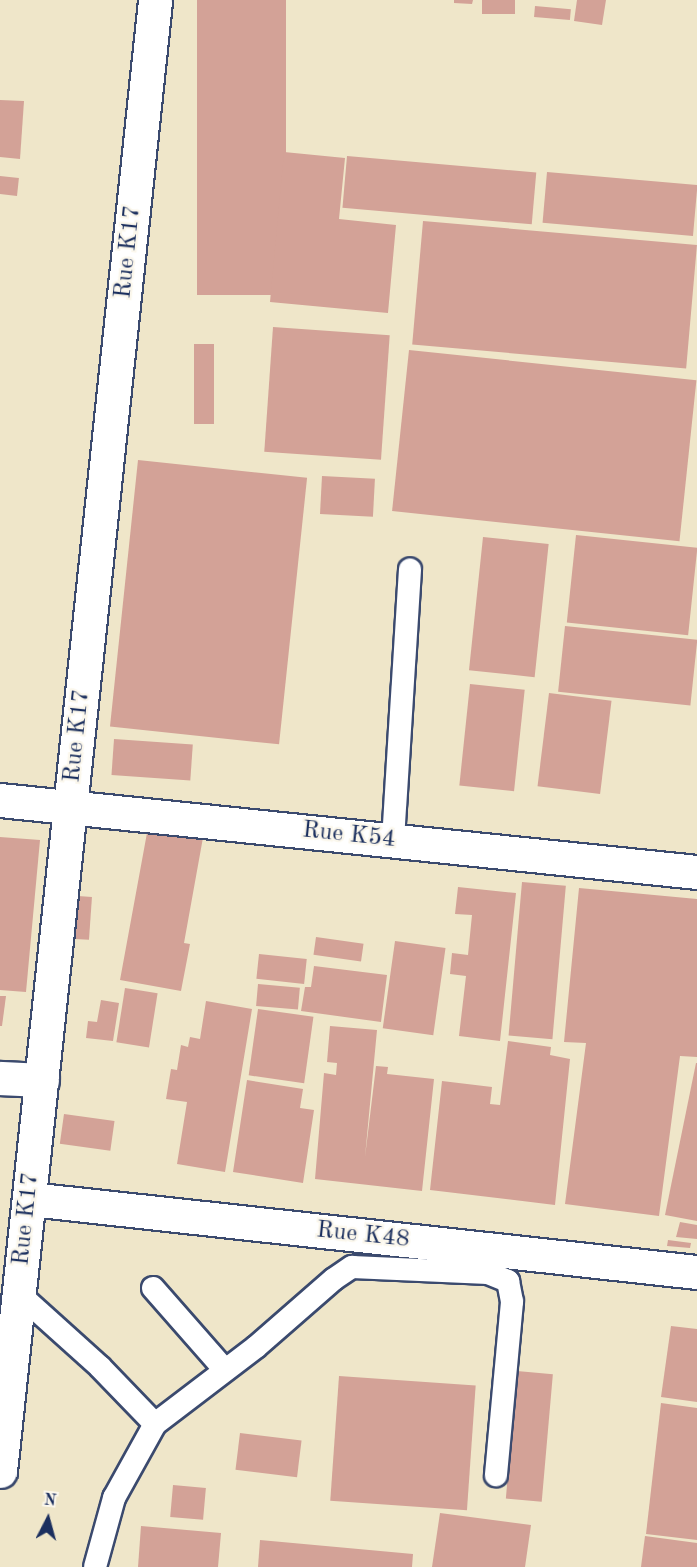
<!DOCTYPE html>
<style>
body{margin:0}
#map{position:relative;width:697px;height:1567px;overflow:hidden;background:#efe6c9;font-family:"Old Standard TT",serif}
div>[style]{position:absolute}
.building>*{inset:0;background:#d3a297;transform-origin:0 0}
.roads{filter:drop-shadow(2px 0 #3b4a6e) drop-shadow(-2px 0 #3b4a6e) drop-shadow(0 2px #3b4a6e) drop-shadow(0 -2px #3b4a6e)}
.service>*{height:22px;margin:-11px;padding:0 11px;transform-origin:11px;border-radius:11px;background:#fff}
.minor>*{height:33px;margin:-16.5px;padding:0 16.5px;transform-origin:16.5px;border-radius:16.5px;background:#fff}
span{translate:-50% -50%;white-space:nowrap;text-align:center;line-height:1.15;-webkit-text-stroke:4.5px #fbf7ec;paint-order:stroke}
.street-label{font-size:24px;color:#1b2f5e}
.north{position:absolute;left:18px;top:1489px;width:60px;height:60px;-webkit-text-stroke:4px #fbf7ec;paint-order:stroke;rotate:6deg;font-size:16px;font-weight:700;line-height:24px;text-align:center;color:#1b2f5e}
.north::after{content:'';display:block;margin:auto;width:21px;height:27px;background:#1b2f5e;clip-path:polygon(50% 0,100% 100%,50% 72%,0 100%)}
</style>
<div id="map">
<div class="building">
<div style="left:197px;top:0;width:89px;height:295px"></div>
<div style="clip-path:polygon(454px 0,473px 0,472px 4px,454px 3px)"></div>
<div style="left:482px;top:0;width:33px;height:14px"></div>
<div style="clip-path:polygon(577px 0,606px 0,602px 25px,574px 21px)"></div>
<div style="left:535px;top:6px;width:36px;height:11px;rotate:5deg"></div>
<div style="clip-path:polygon(0 100px,24px 101px,20px 159px,0 157px)"></div>
<div style="clip-path:polygon(284px 152px,345px 158px,339px 219px,396px 225px,388px 313px,270px 302px)"></div>
<div style="left:347px;top:156px;width:190px;height:52px;rotate:5deg"></div>
<div style="left:547px;top:172px;width:151px;height:51px;rotate:5deg"></div>
<div style="left:0;top:176px;width:19px;height:18px;rotate:6deg"></div>
<div style="left:423px;top:221px;width:275px;height:124px;rotate:5deg"></div>
<div style="left:273px;top:327px;width:117px;height:125px;rotate:4deg"></div>
<div style="left:194px;top:344px;width:20px;height:80px"></div>
<div style="left:409px;top:350px;width:289px;height:162px;rotate:6deg"></div>
<div style="left:138px;top:460px;width:170px;height:268px;rotate:6deg"></div>
<div style="left:322px;top:476px;width:53px;height:38px;rotate:3deg"></div>
<div style="left:576px;top:535px;width:122px;height:88px;rotate:6deg"></div>
<div style="left:483px;top:537px;width:66px;height:134px;rotate:6deg"></div>
<div style="left:565px;top:626px;width:133px;height:66px;rotate:6deg"></div>
<div style="left:470px;top:684px;width:55px;height:102px;rotate:6deg"></div>
<div style="left:549px;top:693px;width:63px;height:94px;rotate:7deg"></div>
<div style="left:114px;top:739px;width:79px;height:36px;rotate:4deg"></div>
<div style="clip-path:polygon(149px 822px,204px 832px,184px 943px,190px 944px,181px 991px,120px 980px)"></div>
<div style="clip-path:polygon(0 837px,40px 840px,26px 992px,0 990px)"></div>
<div style="left:522px;top:882px;width:44px;height:154px;rotate:5deg"></div>
<div style="clip-path:polygon(458px 887px,516px 893px,500px 1041px,459px 1036px,466px 976px,450px 974px,452px 953px,468px 955px,472px 915px,455px 914px)"></div>
<div style="clip-path:polygon(579px 888px,697px 899px,697px 1057px,680px 1056px,659px 1216px,565px 1204px,586px 1043px,564px 1042px)"></div>
<div style="left:78px;top:896px;width:14px;height:43px;rotate:4deg"></div>
<div style="left:316px;top:937px;width:48px;height:18px;rotate:8deg"></div>
<div style="left:395px;top:941px;width:51px;height:88px;rotate:8deg"></div>
<div style="left:259px;top:954px;width:48px;height:25px;rotate:6deg"></div>
<div style="clip-path:polygon(314px 966px,387px 975px,381px 1022px,301px 1011px,305px 987px,311px 987px)"></div>
<div style="left:258px;top:984px;width:42px;height:22px;rotate:5deg"></div>
<div style="left:125px;top:988px;width:33px;height:55px;rotate:9deg"></div>
<div style="clip-path:polygon(0 996px,6px 996px,2px 1026px,0 1026px)"></div>
<div style="clip-path:polygon(101px 1000px,119px 1003px,113px 1041px,86px 1038px,88px 1021px,97px 1022px)"></div>
<div style="clip-path:polygon(206px 1001px,252px 1009px,225px 1172px,177px 1164px,187px 1102px,166px 1099px,171px 1069px,177px 1070px,181px 1045px,188px 1047px,190px 1037px,200px 1039px)"></div>
<div style="left:258px;top:1009px;width:56px;height:67px;rotate:8deg"></div>
<div style="clip-path:polygon(330px 1026px,377px 1030px,365px 1157px,376px 1066px,388px 1067px,387px 1074px,434px 1079px,422px 1191px,315px 1179px,324px 1073px,336px 1075px,337px 1063px,327px 1062px)"></div>
<div style="clip-path:polygon(508px 1041px,551px 1047px,550px 1055px,570px 1059px,555px 1205px,430px 1190px,442px 1081px,492px 1087px,490px 1104px,500px 1105px)"></div>
<div style="clip-path:polygon(696px 1063px,697px 1063px,697px 1221px,665px 1215px)"></div>
<div style="clip-path:polygon(247px 1080px,303px 1089px,300px 1108px,314px 1110px,303px 1183px,233px 1172px)"></div>
<div style="left:64px;top:1114px;width:51px;height:30px;rotate:8deg"></div>
<div style="clip-path:polygon(680px 1222px,697px 1225px,697px 1239px,676px 1237px)"></div>
<div style="clip-path:polygon(668px 1240px,691px 1243px,690px 1248px,667px 1246px)"></div>
<div style="clip-path:polygon(671px 1326px,697px 1329px,697px 1402px,661px 1397px)"></div>
<div style="left:517px;top:1371px;width:36px;height:128px;rotate:5deg"></div>
<div style="left:339px;top:1376px;width:137px;height:125px;rotate:4deg"></div>
<div style="clip-path:polygon(661px 1403px,697px 1408px,697px 1540px,646px 1534px)"></div>
<div style="left:240px;top:1433px;width:62px;height:37px;rotate:7deg"></div>
<div style="left:173px;top:1485px;width:33px;height:32px;rotate:5deg"></div>
<div style="clip-path:polygon(440px 1513px,531px 1525px,525px 1567px,432px 1567px)"></div>
<div style="clip-path:polygon(141px 1526px,221px 1533px,218px 1567px,138px 1567px)"></div>
<div style="clip-path:polygon(645px 1536px,697px 1543px,697px 1567px,641px 1567px)"></div>
<div style="clip-path:polygon(260px 1540px,413px 1554px,412px 1567px,258px 1567px)"></div>
</div>
<div class="roads">
<div class="service">
<div style="left:393px;top:840px;width:271px;rotate:-86.4deg"></div>
<div style="left:153px;top:1288px;width:109px;rotate:48.7deg"></div>
<div style="left:19px;top:1294px;width:109px;rotate:42deg"></div>
<div style="left:100px;top:1367px;width:79px;rotate:46deg"></div>
<div style="left:155px;top:1424px;width:127px;rotate:-37.3deg"></div>
<div style="left:256px;top:1347px;width:103px;rotate:-41.1deg"></div>
<div style="left:334px;top:1279px;width:22px;rotate:-34deg"></div>
<div style="left:352px;top:1267px;width:136px;rotate:2.5deg"></div>
<div style="left:488px;top:1273px;width:22px;rotate:22deg"></div>
<div style="left:508px;top:1281px;width:21px;rotate:79deg"></div>
<div style="left:512px;top:1302px;width:174px;rotate:95.3deg"></div>
<div style="left:95px;top:1567px;width:72px;rotate:-74.6deg"></div>
<div style="left:114px;top:1498px;width:85px;rotate:-61deg"></div>
</div>
<div class="minor">
<div style="left:0;top:800px;width:701px;rotate:5.9deg"></div>
<div style="left:0;top:1078px;width:42px;rotate:2.7deg"></div>
<div style="left:30px;top:1199px;width:671px;rotate:6.25deg"></div>
<div style="left:0;top:1471px;width:1479px;rotate:-83.98deg"></div>
</div>
</div>
<div class="street-label">
<span style="left:129px;top:252px;rotate:-84deg">Rue K17</span>
<span style="left:78px;top:736px;rotate:-84deg">Rue K17</span>
<span style="left:349px;top:836px;rotate:6deg">Rue K54</span>
<span style="left:27px;top:1219px;rotate:-84deg">Rue K17</span>
<span style="left:363px;top:1236px;rotate:6deg">Rue K48</span>
</div>
<div class="north">N</div>
</div>
